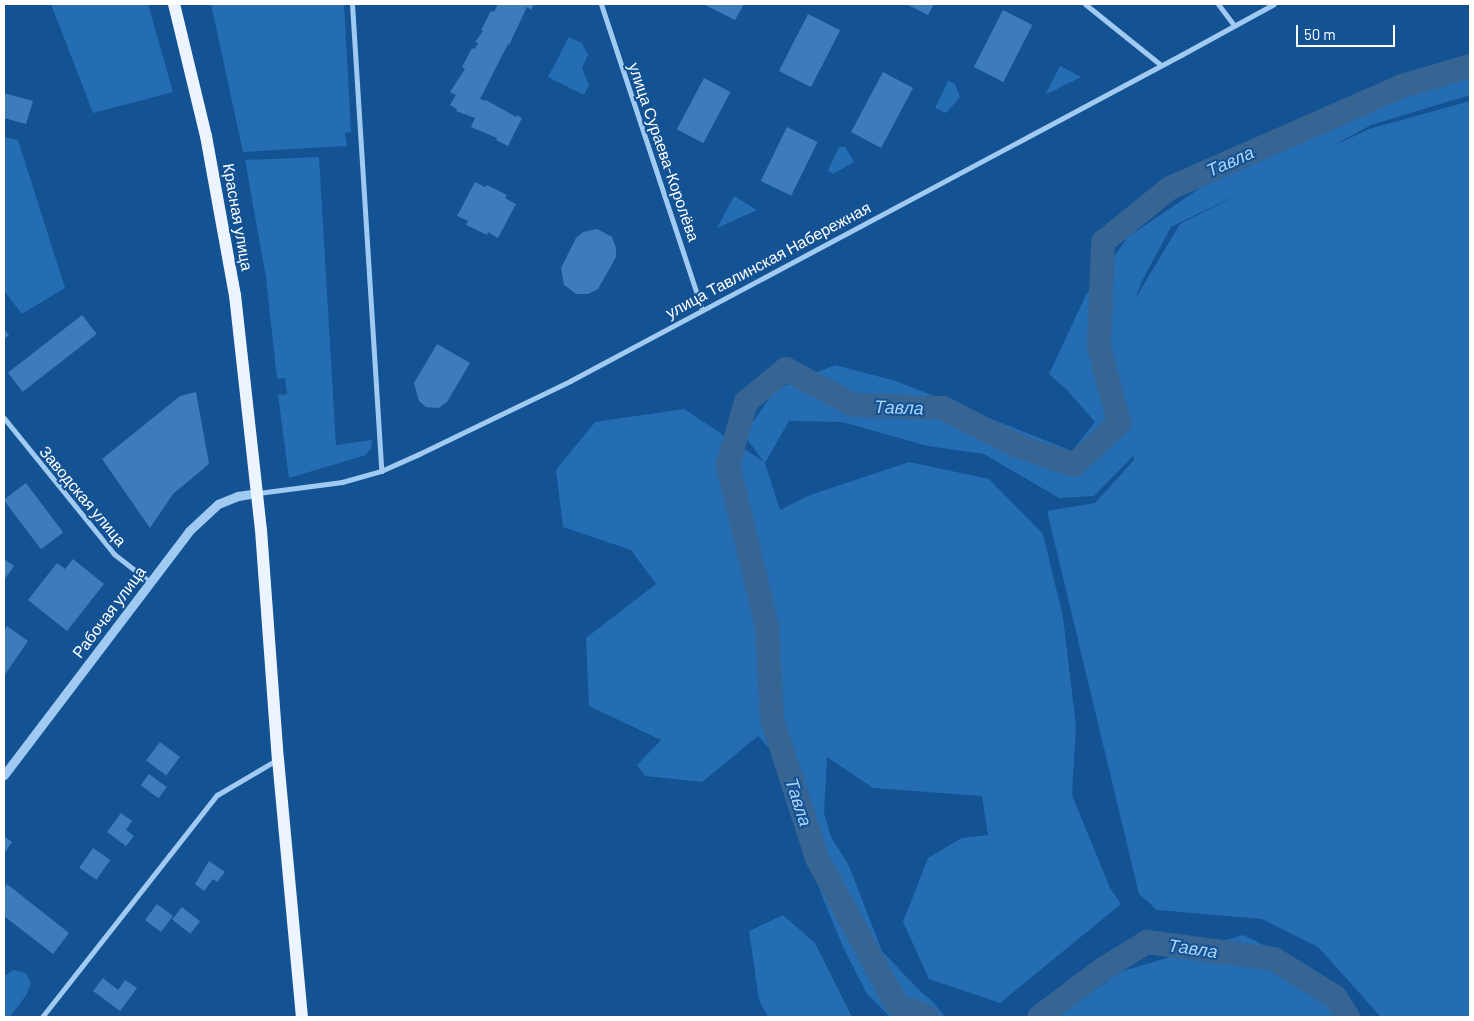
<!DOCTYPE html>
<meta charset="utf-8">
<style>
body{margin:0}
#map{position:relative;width:1474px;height:1021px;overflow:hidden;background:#135293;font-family:Barlow,sans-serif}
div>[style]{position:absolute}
.green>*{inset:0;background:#256db2}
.river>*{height:24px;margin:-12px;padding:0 12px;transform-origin:12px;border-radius:12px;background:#366493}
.building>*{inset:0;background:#3c7cbb;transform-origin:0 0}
.minor>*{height:5px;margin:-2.5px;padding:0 2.5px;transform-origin:2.5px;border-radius:2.5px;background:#a1caf2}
.tertiary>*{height:9px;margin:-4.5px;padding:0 4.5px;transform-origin:4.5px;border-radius:4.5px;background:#a1caf2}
.primary>*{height:12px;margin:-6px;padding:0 6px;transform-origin:6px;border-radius:6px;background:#ecf4ff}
span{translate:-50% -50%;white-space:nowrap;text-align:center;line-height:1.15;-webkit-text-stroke:4px #135293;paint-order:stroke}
.street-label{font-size:16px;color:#fff}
.water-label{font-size:18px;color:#add4f9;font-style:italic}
.frame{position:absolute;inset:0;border:5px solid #fff;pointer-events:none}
.scale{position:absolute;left:1296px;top:25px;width:99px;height:22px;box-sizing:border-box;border:2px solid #fff;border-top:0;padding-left:6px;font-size:15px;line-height:18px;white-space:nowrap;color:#fff;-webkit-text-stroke:4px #135293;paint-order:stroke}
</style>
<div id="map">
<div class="green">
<div style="clip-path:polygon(51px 4px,148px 4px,173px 92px,93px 113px)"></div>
<div style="clip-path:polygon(211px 4px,344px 4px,351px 132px,345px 133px,347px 146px,243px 152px)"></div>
<div style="clip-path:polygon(569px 37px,582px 43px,588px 55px,582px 68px,589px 85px,584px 95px,548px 77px)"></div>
<div style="clip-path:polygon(evenodd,1470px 57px,1470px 95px,1371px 125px,1329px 148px,1369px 129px,1470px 101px,1470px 1017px,1381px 1017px,1318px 947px,1262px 919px,1157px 910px,1139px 894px,1047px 511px,1095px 503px,1134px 460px,1134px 455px,1094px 496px,1059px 498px,984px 454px,928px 446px,842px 422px,789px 421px,765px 463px,780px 510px,810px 495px,909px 462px,989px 479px,1043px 534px,1063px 617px,1076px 726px,1072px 795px,1110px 888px,1121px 904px,1000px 1003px,929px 979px,903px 922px,928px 858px,962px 838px,988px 835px,982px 796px,873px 788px,827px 757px,824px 813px,831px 837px,849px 866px,882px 951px,917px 988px,932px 1001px,945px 1017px,890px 1017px,867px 994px,843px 947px,822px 896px,788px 798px,802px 786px,758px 736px,702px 782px,645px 776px,637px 765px,661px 740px,589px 706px,586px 638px,656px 584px,631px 550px,563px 527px,556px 470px,595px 422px,684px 409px,764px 462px,744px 435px,775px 390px,835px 365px,896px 381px,1072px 451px,1095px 422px,1067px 390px,1049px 374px,1086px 295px,1128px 237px,1206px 184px,1334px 104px,1470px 57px,1253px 187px,1180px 224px,1135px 299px,1142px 281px,1171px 227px,1253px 187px)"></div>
<div style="clip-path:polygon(1060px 66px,1081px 77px,1045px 95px)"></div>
<div style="clip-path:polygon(948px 81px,955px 84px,960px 97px,946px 113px,935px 108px)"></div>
<div style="clip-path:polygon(4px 137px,18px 140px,65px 288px,22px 314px,4px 291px)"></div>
<div style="clip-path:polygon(839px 147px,845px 147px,854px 162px,833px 174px,828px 170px)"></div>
<div style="clip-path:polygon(319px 157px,336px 445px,372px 440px,371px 448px,366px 455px,289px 478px,278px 395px,287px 394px,285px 378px,277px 379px,266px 277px,245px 160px)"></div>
<div style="clip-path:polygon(734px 196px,757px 210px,717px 228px)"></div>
<div style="clip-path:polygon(783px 915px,815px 943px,852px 1017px,768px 1017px,759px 1000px,749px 931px)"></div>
<div style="clip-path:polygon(1243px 935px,1308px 967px,1360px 1017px,1057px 1017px,1120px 972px)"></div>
<div style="clip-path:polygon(14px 970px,26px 973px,31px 983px,27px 994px,10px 1017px,4px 1017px,4px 976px)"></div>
</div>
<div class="river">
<div style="left:927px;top:1017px;width:32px;rotate:-158deg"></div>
<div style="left:897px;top:1005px;width:167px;rotate:-118.6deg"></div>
<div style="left:817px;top:858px;width:146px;rotate:-107.9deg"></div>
<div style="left:772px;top:719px;width:93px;rotate:-93.1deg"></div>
<div style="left:767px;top:626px;width:166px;rotate:-103.6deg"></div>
<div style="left:728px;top:465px;width:66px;rotate:-74.1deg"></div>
<div style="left:746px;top:402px;width:52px;rotate:-39.5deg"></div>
<div style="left:786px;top:369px;width:76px;rotate:28.2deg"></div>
<div style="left:853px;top:405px;width:90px;rotate:1.9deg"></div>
<div style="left:943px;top:408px;width:82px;rotate:26.9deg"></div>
<div style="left:1016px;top:445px;width:61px;rotate:19deg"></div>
<div style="left:1074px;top:465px;width:62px;rotate:-43deg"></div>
<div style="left:1119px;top:423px;width:79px;rotate:-104.7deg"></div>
<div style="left:1099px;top:347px;width:105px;rotate:-87.8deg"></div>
<div style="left:1103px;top:242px;width:86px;rotate:-38.9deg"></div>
<div style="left:1170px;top:188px;width:253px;rotate:-23.7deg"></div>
<div style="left:1402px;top:86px;width:71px;rotate:-16.4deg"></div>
<div style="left:1039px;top:1017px;width:80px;rotate:-36.9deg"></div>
<div style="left:1103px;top:969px;width:52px;rotate:-31.5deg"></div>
<div style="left:1147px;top:942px;width:128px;rotate:7.6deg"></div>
<div style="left:1274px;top:959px;width:72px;rotate:31.9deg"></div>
<div style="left:1335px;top:997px;width:24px;rotate:57deg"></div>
</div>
<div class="building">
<div style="clip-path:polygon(498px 4px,534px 4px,531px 10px,527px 7px,509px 45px,508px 44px,480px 99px,485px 101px,486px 100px,516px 117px,517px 115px,522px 118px,508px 146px,496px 140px,497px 138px,471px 127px,475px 118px,456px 111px,457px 109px,450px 105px,456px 95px,450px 92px,465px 69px,462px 67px,472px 48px,475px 49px,478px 43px,475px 42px,483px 31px,481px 30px,491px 11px,494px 12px)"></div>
<div style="clip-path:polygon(703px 4px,744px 4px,735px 20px)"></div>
<div style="clip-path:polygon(906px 4px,934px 4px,928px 15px)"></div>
<div style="left:1003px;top:10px;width:33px;height:64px;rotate:27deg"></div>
<div style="left:808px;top:14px;width:36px;height:64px;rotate:27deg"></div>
<div style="left:883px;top:72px;width:34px;height:68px;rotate:28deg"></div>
<div style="left:704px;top:78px;width:30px;height:58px;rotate:28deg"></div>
<div style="clip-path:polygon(4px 93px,33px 101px,26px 124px,4px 118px)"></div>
<div style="left:787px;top:127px;width:34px;height:60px;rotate:26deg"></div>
<div style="clip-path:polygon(475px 182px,485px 187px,487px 185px,507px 195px,505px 198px,516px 204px,498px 238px,488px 232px,487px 235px,466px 225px,468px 221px,457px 216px)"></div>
<div style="clip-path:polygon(597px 229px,612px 237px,616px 248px,616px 257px,598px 289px,588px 294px,576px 294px,564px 285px,561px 268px,576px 238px,583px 232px)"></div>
<div style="left:82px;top:315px;width:24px;height:94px;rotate:52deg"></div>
<div style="clip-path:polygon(4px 329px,9px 335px,4px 339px)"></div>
<div style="clip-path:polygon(437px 344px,470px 363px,447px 402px,439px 408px,426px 407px,419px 401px,414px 383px)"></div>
<div style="clip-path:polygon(196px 392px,209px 464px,173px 494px,150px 528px,102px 459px,180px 396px)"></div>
<div style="left:26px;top:483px;width:62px;height:28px;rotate:53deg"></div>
<div style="clip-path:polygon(4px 559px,14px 566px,4px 580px)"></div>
<div style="clip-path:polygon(73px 559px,104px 584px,67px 631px,28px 600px,57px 563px,65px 569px)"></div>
<div style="clip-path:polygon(7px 626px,28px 641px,4px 676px,4px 631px)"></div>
<div style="left:160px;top:742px;width:25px;height:23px;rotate:37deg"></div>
<div style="left:149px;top:774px;width:22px;height:14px;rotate:36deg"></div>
<div style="clip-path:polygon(121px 813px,132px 821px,126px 830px,134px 836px,126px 846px,107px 832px)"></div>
<div style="clip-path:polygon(4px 836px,12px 842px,4px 854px)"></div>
<div style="left:93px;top:848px;width:21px;height:24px;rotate:35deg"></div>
<div style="clip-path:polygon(209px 861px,225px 872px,217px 882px,213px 879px,204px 891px,195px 884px)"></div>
<div style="clip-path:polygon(7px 884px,69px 933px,53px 954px,4px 916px,4px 888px)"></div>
<div style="left:157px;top:904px;width:20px;height:20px;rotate:37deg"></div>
<div style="left:182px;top:907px;width:23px;height:16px;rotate:38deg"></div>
<div style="clip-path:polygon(103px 978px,118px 990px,125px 980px,137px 988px,120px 1011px,93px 991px)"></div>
</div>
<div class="minor">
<div style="left:352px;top:4px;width:468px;rotate:86.4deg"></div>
<div style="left:601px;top:4px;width:321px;rotate:71.7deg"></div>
<div style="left:1085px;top:4px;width:97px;rotate:38.8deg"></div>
<div style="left:1218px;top:4px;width:26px;rotate:53deg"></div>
<div style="left:4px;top:418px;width:175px;rotate:51deg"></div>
<div style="left:114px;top:554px;width:46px;rotate:37.9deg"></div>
<div style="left:258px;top:493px;width:85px;rotate:-7.5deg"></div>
<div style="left:342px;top:482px;width:41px;rotate:-15.8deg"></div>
<div style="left:381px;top:471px;width:42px;rotate:-24.1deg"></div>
<div style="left:419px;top:454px;width:168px;rotate:-25.8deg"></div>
<div style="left:570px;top:381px;width:693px;rotate:-28.08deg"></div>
<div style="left:1181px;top:55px;width:106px;rotate:-28.7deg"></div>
<div style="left:42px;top:1017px;width:283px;rotate:-51.8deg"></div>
<div style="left:217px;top:795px;width:71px;rotate:-30.5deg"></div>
</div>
<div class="tertiary">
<div style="left:4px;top:775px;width:306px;rotate:-52.8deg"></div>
<div style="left:189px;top:531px;width:40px;rotate:-43deg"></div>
<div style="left:218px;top:504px;width:22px;rotate:-22deg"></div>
<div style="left:238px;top:496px;width:19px;rotate:-9deg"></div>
</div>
<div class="primary">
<div style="left:174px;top:4px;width:136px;rotate:76.4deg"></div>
<div style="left:206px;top:136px;width:162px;rotate:79.7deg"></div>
<div style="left:235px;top:295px;width:236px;rotate:83.7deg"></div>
<div style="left:261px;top:530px;width:230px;rotate:85.8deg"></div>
<div style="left:278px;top:759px;width:259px;rotate:84.7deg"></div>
</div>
<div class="street-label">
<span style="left:664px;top:152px;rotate:71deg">улица Сураева-Королёва</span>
<span style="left:238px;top:217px;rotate:80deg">Красная улица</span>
<span style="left:768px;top:260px;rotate:-28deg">улица Тавлинская Набережная</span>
<span style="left:83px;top:496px;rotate:50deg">Заводская улица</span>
<span style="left:109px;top:612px;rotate:-53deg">Рабочая улица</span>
</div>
<div class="water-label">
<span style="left:1230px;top:161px;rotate:-24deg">Тавла</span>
<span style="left:899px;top:407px;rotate:2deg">Тавла</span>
<span style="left:799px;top:802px;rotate:72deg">Тавла</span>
<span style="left:1193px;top:948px;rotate:8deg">Тавла</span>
</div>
<div class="frame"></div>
<div class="scale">50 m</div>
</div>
